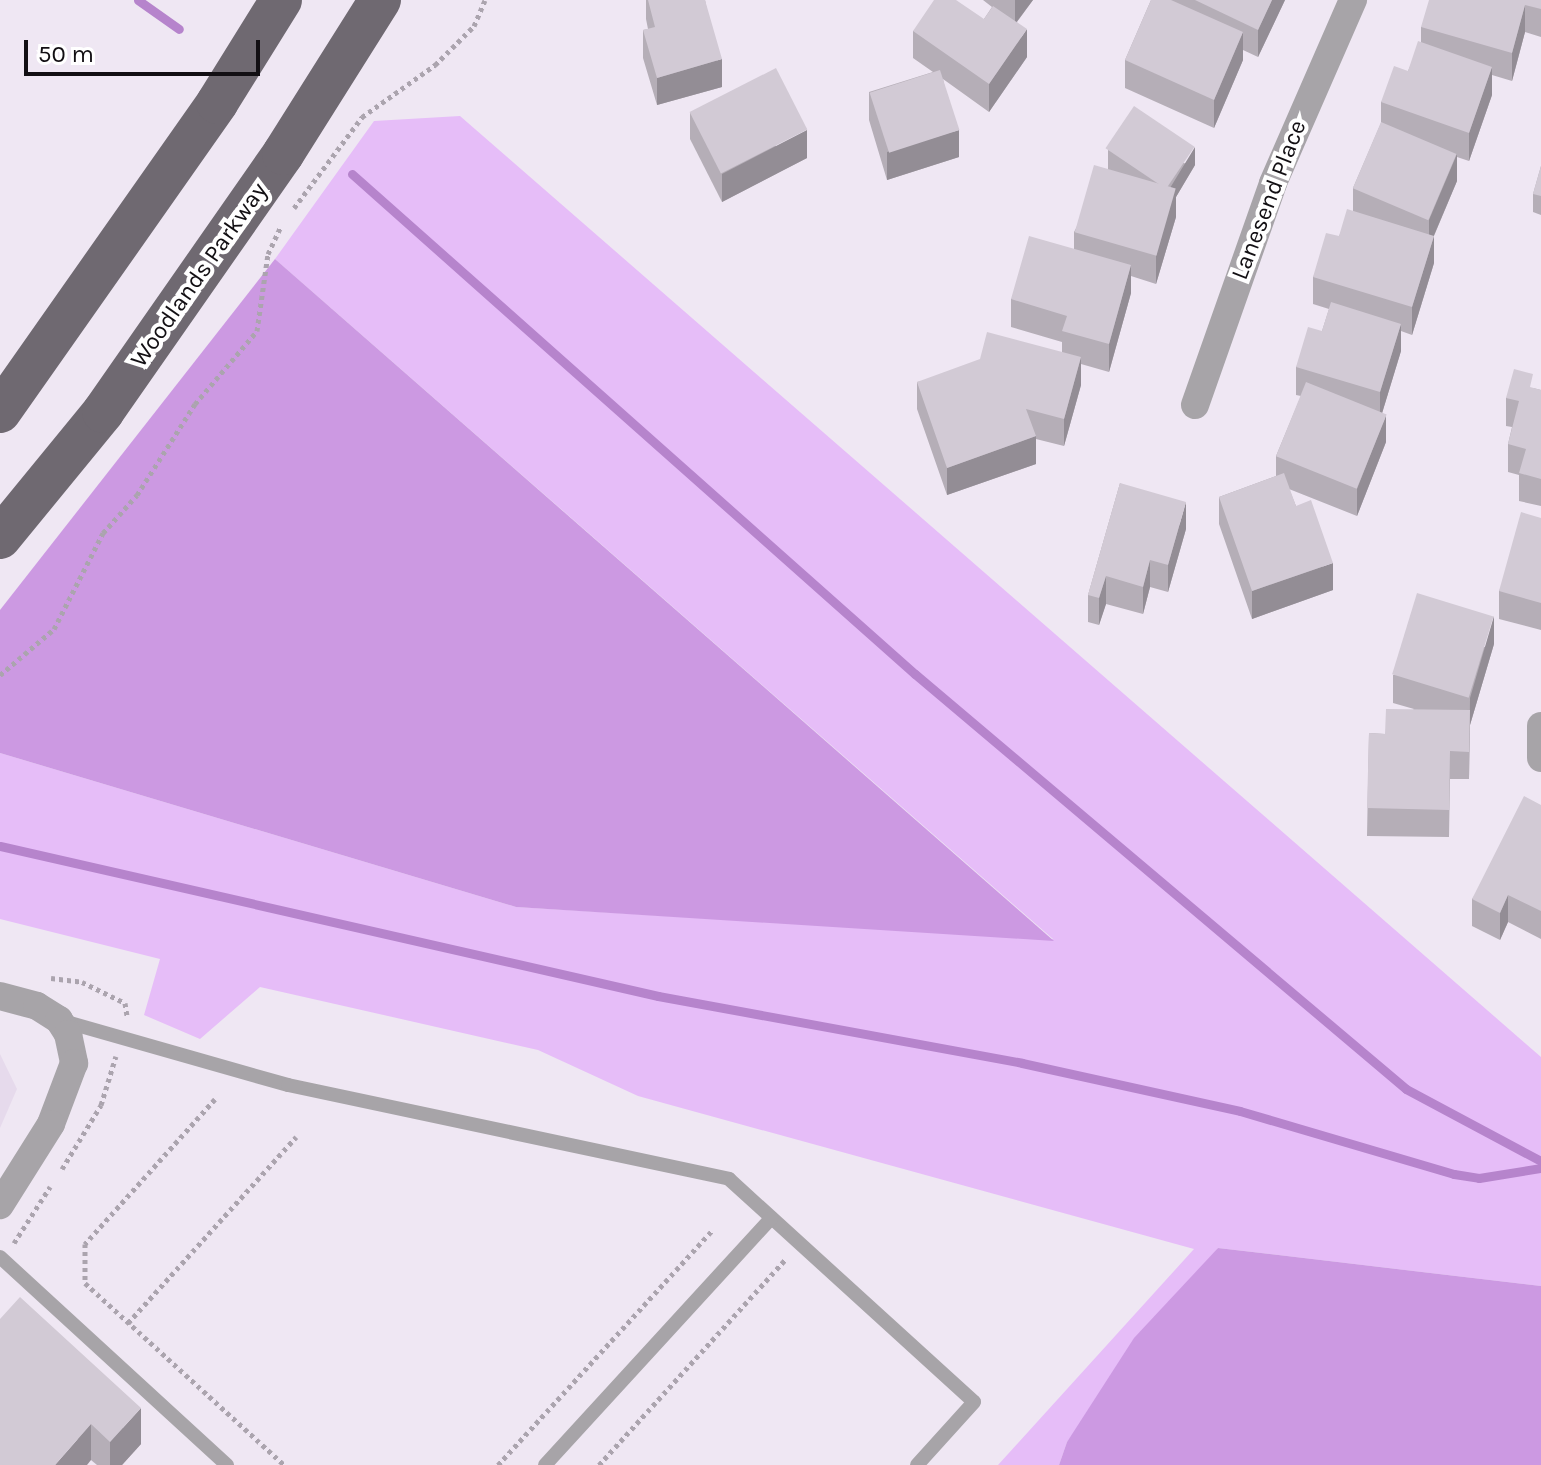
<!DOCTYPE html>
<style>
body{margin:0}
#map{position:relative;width:1541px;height:1465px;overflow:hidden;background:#efe7f3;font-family:Karla,sans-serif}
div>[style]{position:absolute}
.built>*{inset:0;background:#e6daec}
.green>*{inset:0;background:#e6bdf8}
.forest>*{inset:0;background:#cc99e2}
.stream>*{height:9px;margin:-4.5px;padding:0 4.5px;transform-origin:4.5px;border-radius:4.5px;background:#b684cc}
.path>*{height:5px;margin-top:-2.5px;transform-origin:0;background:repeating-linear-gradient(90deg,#aba4ae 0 4px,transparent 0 8px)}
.lane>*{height:14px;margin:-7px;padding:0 7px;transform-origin:7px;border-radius:7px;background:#a7a4a8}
.street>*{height:28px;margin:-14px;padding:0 14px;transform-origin:14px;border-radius:14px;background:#a7a4a8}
.primary>*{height:42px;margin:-21px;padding:0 21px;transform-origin:21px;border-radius:21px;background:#6f6971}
.wall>*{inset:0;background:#b5aeb7}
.shaded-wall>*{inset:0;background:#938d95}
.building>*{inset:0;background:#d2cad5;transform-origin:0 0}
span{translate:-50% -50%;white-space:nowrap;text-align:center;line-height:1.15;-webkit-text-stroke:8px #fff;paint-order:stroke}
.street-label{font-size:24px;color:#120f13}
.scale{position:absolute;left:24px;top:40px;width:236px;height:36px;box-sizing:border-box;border:4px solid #120f13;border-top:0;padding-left:10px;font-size:24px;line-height:28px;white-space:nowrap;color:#120f13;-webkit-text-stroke:6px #fff;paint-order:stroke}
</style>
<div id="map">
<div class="built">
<div style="clip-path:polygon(0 1054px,17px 1089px,0 1128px)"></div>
</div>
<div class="green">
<div style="clip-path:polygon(460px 116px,1541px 1057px,1541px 1286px,1218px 1248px,1067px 1442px,1059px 1465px,998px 1465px,1194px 1249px,638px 1096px,538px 1050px,260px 987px,200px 1039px,144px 1015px,160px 959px,0 919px,0 753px,516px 907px,1053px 939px,275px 259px,374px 121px)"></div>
</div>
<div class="forest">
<div style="clip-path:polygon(275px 259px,1054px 941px,516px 907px,0 753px,0 610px)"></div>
<div style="clip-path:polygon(1218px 1248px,1541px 1286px,1541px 1465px,1059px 1465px,1067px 1442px,1134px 1338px)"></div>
</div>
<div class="stream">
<div style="left:138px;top:0;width:50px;rotate:35.3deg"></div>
<div style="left:352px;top:174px;width:753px;rotate:41.61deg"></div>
<div style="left:915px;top:674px;width:643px;rotate:40.2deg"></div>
<div style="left:1406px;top:1089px;width:153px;rotate:28.1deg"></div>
<div style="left:0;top:846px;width:675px;rotate:12.84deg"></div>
<div style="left:658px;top:996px;width:370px;rotate:10.4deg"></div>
<div style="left:1022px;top:1063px;width:223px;rotate:12.4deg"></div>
<div style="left:1240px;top:1111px;width:223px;rotate:16.4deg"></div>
<div style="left:1454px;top:1174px;width:25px;rotate:9deg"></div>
<div style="left:1479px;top:1178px;width:63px;rotate:-9.2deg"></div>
</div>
<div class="path">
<div style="left:294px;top:208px;width:114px;rotate:-53.2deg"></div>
<div style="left:362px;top:117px;width:90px;rotate:-35.5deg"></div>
<div style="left:435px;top:65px;width:55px;rotate:-45deg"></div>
<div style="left:474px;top:26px;width:28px;rotate:-67deg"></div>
<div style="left:0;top:675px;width:71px;rotate:-40.4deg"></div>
<div style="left:54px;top:629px;width:108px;rotate:-63deg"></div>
<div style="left:103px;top:533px;width:51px;rotate:-48.2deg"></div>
<div style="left:137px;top:495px;width:108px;rotate:-57.5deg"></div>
<div style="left:195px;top:404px;width:96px;rotate:-49.7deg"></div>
<div style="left:257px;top:331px;width:78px;rotate:-81.9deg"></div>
<div style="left:268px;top:254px;width:31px;rotate:-65deg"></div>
<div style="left:51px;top:978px;width:31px;rotate:7deg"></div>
<div style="left:82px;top:982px;width:48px;rotate:26deg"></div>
<div style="left:125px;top:1003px;width:13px;rotate:81deg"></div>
<div style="left:215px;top:1099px;width:195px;rotate:131.9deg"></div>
<div style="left:85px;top:1244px;width:39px;rotate:90deg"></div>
<div style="left:85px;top:1283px;width:270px;rotate:42.4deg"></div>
<div style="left:62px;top:1169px;width:75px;rotate:-58.6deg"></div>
<div style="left:101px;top:1105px;width:51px;rotate:-73deg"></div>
<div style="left:14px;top:1243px;width:67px;rotate:-57.3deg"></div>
<div style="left:128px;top:1323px;width:251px;rotate:-47.9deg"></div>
<div style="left:498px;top:1465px;width:317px;rotate:-47.6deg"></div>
<div style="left:599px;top:1465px;width:277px;rotate:-47.8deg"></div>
</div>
<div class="lane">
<div style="left:63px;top:1021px;width:234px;rotate:15.9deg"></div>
<div style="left:288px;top:1085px;width:451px;rotate:12deg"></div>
<div style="left:729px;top:1179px;width:331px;rotate:42.3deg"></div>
<div style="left:974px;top:1402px;width:85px;rotate:132.1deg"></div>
<div style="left:0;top:1257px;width:308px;rotate:42.5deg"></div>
<div style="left:545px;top:1465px;width:335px;rotate:-47.5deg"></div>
</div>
<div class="street">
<div style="left:1195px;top:405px;width:235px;rotate:-70.6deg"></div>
<div style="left:1273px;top:183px;width:200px;rotate:-66.4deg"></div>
<div style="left:1541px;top:726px;width:32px;rotate:90deg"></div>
<div style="left:0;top:996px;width:38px;rotate:15deg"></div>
<div style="left:37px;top:1006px;width:26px;rotate:32deg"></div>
<div style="left:59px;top:1020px;width:17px;rotate:57deg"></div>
<div style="left:68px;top:1034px;width:30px;rotate:78deg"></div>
<div style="left:74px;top:1063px;width:65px;rotate:110.7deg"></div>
<div style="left:51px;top:1124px;width:96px;rotate:122.2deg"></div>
</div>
<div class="primary">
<div style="left:0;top:412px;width:378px;rotate:-54.9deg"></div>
<div style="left:217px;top:103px;width:121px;rotate:-58.1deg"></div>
<div style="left:0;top:538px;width:163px;rotate:-50.7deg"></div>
<div style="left:103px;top:412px;width:315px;rotate:-55.1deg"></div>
<div style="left:283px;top:154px;width:182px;rotate:-57.8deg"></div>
</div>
<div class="wall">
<div style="clip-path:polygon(646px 0,705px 0,722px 87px,657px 105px,643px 58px,643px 30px,648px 29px,646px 19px)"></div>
<div style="clip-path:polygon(983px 0,1033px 0,1017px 22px,1027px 57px,989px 112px,943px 79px,959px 157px,887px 180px,869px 120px,869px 92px,933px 72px,913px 58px,913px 31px,984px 19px,992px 7px)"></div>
<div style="clip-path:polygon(1151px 0,1285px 0,1258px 57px,1243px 50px,1243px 60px,1214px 128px,1125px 88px,1125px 60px)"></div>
<div style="clip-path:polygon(1541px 0,1541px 37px,1525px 32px,1512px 81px,1492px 75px,1492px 95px,1469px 161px,1457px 157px,1457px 181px,1434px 236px,1434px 263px,1412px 335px,1401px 331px,1401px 351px,1382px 413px,1386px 442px,1357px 516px,1289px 489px,1296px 506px,1333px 590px,1252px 619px,1219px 524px,1219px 497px,1276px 476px,1276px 456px,1301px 396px,1296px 395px,1296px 367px,1322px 331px,1329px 309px,1313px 304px,1313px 277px,1339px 236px,1353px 211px,1353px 188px,1381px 123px,1381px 102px,1408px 71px,1421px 42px,1421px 27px)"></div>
<div style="clip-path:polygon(690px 112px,807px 158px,722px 202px,690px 139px)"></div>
<div style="clip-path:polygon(1108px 150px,1195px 165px,1176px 197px,1176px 217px,1156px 284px,1131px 276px,1131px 293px,1109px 372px,1081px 364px,1081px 385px,1064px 446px,1036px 439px,1036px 464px,947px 495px,917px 409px,917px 382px,1062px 352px,1062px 342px,1011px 327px,1011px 299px,1074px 249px,1074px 232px,1108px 169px)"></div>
<div style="clip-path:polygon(1541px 166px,1541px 215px,1533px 212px,1533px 194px)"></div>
<div style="clip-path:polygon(1533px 388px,1541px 390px,1541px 506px,1519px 501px,1519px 475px,1508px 472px,1508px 444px,1512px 427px,1506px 426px,1506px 398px)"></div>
<div style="clip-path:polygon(1120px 483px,1186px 529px,1168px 592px,1150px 587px,1143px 614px,1106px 604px,1099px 625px,1088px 622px,1088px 595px)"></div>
<div style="clip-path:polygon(1541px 518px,1541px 630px,1499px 619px,1499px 591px)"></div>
<div style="clip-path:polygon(1494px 644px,1470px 725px,1469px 779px,1450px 779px,1449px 837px,1367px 836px,1369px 733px,1385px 734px,1414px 709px,1393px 703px,1393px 675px)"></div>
<div style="clip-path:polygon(1541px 805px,1541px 939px,1508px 922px,1500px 940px,1472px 926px,1472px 899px)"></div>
<div style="clip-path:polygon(0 1319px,141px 1444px,122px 1465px,97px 1465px,91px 1460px)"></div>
</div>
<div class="shaded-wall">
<div style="clip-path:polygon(1015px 0,1033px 0,1015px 24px)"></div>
<div style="clip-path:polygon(1272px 0,1285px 0,1258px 57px,1258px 30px)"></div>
<div style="clip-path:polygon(1525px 5px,1525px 32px,1512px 81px,1512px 53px)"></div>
<div style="clip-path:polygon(1027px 29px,1027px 57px,989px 112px,989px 84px)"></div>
<div style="clip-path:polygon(1243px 32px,1243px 60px,1214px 128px,1214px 100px)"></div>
<div style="clip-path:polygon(722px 59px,722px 87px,657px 105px,657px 78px)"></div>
<div style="clip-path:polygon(1492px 67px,1492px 95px,1469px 161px,1469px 133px)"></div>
<div style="clip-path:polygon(807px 130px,807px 158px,722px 202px,722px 174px)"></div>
<div style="clip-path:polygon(959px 130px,959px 157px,887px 180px,887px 152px)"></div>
<div style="clip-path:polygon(1195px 147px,1195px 165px,1176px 197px,1176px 217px,1156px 284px,1156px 256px,1170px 188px)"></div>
<div style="clip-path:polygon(1457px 154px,1457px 181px,1429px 247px,1429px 220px)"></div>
<div style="clip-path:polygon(1434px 236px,1434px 263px,1412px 335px,1412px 307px)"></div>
<div style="clip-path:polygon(1131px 265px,1131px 293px,1109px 372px,1109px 344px)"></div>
<div style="clip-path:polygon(1401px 324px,1401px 351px,1380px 420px,1380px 392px)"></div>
<div style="clip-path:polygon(1081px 357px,1081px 385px,1064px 446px,1064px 419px)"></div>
<div style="clip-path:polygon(1386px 415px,1386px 442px,1357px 516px,1357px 489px)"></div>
<div style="clip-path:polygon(1036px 436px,1036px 464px,947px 495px,947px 468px)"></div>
<div style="clip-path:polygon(1186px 502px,1186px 529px,1168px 592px,1168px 565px)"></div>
<div style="clip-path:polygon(1150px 560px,1150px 587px,1143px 614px,1143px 587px)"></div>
<div style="clip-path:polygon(1333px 563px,1333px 590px,1252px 619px,1252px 591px)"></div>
<div style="clip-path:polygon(1106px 576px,1106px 604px,1099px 625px,1099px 598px)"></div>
<div style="clip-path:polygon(1494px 616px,1494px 644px,1470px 725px,1469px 779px,1470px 698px)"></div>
<div style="clip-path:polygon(1508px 895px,1508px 922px,1500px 940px,1500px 913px)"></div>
<div style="clip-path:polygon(141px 1408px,141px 1444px,122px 1465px,110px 1465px,110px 1442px)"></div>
<div style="clip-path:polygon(91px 1424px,91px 1460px,87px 1465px,55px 1465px)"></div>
</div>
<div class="building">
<div style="clip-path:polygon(648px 0,705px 0,722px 59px,657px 78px,643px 30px,655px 27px)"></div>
<div style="clip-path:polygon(934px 0,956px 0,984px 19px,993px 6px,1027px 29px,989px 84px,913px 31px)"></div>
<div style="clip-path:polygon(1151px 0,1171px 0,1243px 32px,1214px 100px,1125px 60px)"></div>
<div style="clip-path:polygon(1195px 0,1272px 0,1258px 30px)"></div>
<div style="clip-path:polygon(1429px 0,1541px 0,1541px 9px,1525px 5px,1512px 53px,1421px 27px)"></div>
<div style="clip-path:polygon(1418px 41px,1492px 67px,1469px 133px,1381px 102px,1394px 66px,1408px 71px)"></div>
<div style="left:776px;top:68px;width:69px;height:97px;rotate:63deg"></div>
<div style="left:940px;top:70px;width:63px;height:74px;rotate:72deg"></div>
<div style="left:1134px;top:106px;width:73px;height:51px;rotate:34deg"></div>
<div style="left:1381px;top:122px;width:82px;height:72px;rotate:23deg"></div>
<div style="left:1094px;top:165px;width:85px;height:70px;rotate:16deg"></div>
<div style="clip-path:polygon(1541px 166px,1541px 196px,1533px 194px)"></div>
<div style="clip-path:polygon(1347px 209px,1434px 236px,1412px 307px,1313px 277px,1326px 233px,1339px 236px)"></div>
<div style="clip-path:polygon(1029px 236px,1131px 265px,1109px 344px,1062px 331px,1067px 316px,1011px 299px)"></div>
<div style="clip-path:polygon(1331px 302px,1401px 324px,1380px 392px,1296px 367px,1308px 327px,1322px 331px)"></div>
<div style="clip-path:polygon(987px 332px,1081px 357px,1064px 419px,1026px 409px,1036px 436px,947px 468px,917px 382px,980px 359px)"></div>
<div style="clip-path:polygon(1514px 369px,1533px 374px,1530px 387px,1541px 390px,1541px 479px,1519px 473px,1526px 449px,1508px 444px,1519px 401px,1506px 398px)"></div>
<div style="left:1306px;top:382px;width:87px;height:80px;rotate:22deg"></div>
<div style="clip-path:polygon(1284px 473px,1296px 506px,1311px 500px,1333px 563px,1252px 591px,1219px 497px)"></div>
<div style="clip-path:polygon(1120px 483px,1186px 502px,1168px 565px,1150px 560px,1143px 587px,1106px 576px,1099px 598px,1088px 595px)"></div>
<div style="clip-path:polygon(1521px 512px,1541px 518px,1541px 603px,1499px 591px)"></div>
<div style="left:1417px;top:593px;width:80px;height:85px;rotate:17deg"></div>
<div style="clip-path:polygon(1386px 709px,1470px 710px,1469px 752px,1450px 751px,1449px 810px,1367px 808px,1369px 733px,1385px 734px)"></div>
<div style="clip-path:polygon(1524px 796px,1541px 805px,1541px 911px,1508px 895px,1500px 913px,1472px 899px)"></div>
<div style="clip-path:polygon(20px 1297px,141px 1408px,110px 1442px,91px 1424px,55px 1465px,0 1465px,0 1319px)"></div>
</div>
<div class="street-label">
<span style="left:1269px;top:200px;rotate:-69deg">Lanesend Place</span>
<span style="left:199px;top:275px;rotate:-55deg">Woodlands Parkway</span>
</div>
<div class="scale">50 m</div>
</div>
